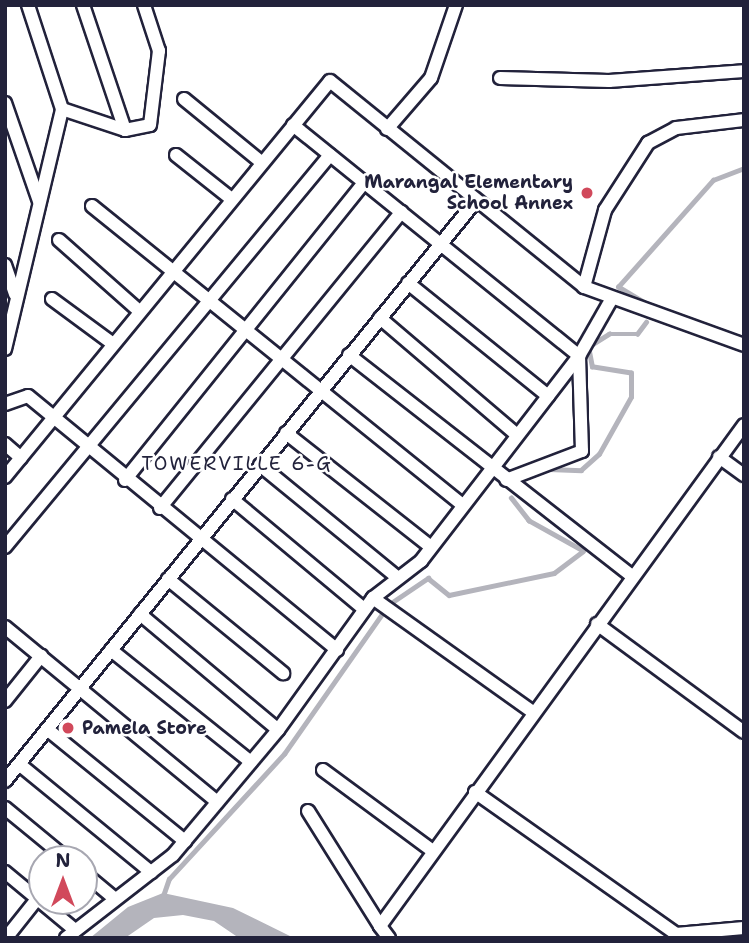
<!DOCTYPE html>
<style>
body{margin:0}
#map{position:relative;width:749px;height:943px;overflow:hidden;background:#fff;font-family:"Shantell Sans",sans-serif}
div>[style]{position:absolute}
.water>*{inset:0;background:#b4b4bc}
.stream>*{height:4.5px;margin:-2.25px;padding:0 2.25px;transform-origin:2.25px;border-radius:2.25px;background:#b4b4bc}
.roads{filter:drop-shadow(2px 0 #22223b) drop-shadow(-2px 0 #22223b) drop-shadow(0 2px #22223b) drop-shadow(0 -2px #22223b)}
.minor>*{height:12px;margin:-6px;padding:0 6px;transform-origin:6px;border-radius:6px;background:#fff}
.dots>*{width:19px;height:19px;translate:-50% -50%;box-sizing:border-box;border:4px solid #fff;border-radius:50%}
span{translate:-50% -50%;white-space:nowrap;text-align:center;line-height:1.15;-webkit-text-stroke:5px #fff;paint-order:stroke}
.poi-label{font-size:18px;color:#22223b;font-weight:700}
.right{translate:-100% -50%;text-align:right}
.left{translate:0 -50%;text-align:left}
.neighbourhood-label{font-size:19px;color:#22223b;letter-spacing:2px}
.frame{position:absolute;inset:0;border:7px solid #22223b;pointer-events:none}
.north{position:absolute;left:28px;top:845px;width:70px;height:70px;box-sizing:border-box;background:#fff;border:2px solid #a7a7b1;border-radius:50%;rotate:0deg;font-size:19px;font-weight:700;line-height:28px;text-align:center;color:#22223b}
.north::after{content:'';display:block;margin:auto;width:24px;height:32px;background:#d1495b;clip-path:polygon(50% 0,100% 100%,50% 72%,0 100%)}
</style>
<div id="map">
<div class="water">
<div style="clip-path:polygon(163px 893px,233px 908px,294px 938px,239px 938px,214px 921px,183px 915px,154px 918px,125px 938px,90px 938px,128px 907px)"></div>
</div>
<div class="stream">
<div style="left:645px;top:303px;width:31px;rotate:-149deg"></div>
<div style="left:618px;top:287px;width:143px;rotate:-48.4deg"></div>
<div style="left:713px;top:180px;width:33px;rotate:-21deg"></div>
<div style="left:549px;top:469px;width:32px;rotate:2deg"></div>
<div style="left:581px;top:470px;width:24px;rotate:-42deg"></div>
<div style="left:599px;top:454px;width:65px;rotate:-60.7deg"></div>
<div style="left:631px;top:397px;width:24px;rotate:-90deg"></div>
<div style="left:631px;top:373px;width:39px;rotate:-171deg"></div>
<div style="left:592px;top:367px;width:20px;rotate:-101deg"></div>
<div style="left:588px;top:347px;width:25px;rotate:-32deg"></div>
<div style="left:609px;top:334px;width:28px"></div>
<div style="left:637px;top:334px;width:15px;rotate:-53deg"></div>
<div style="left:391px;top:603px;width:45px;rotate:-34deg"></div>
<div style="left:428px;top:578px;width:27px;rotate:39deg"></div>
<div style="left:449px;top:595px;width:107px;rotate:-11.8deg"></div>
<div style="left:554px;top:573px;width:36px;rotate:-37deg"></div>
<div style="left:583px;top:551px;width:62px;rotate:-150.9deg"></div>
<div style="left:529px;top:521px;width:29px;rotate:-128deg"></div>
<div style="left:163px;top:896px;width:18px;rotate:-71deg"></div>
<div style="left:169px;top:879px;width:170px;rotate:-47.4deg"></div>
<div style="left:284px;top:754px;width:171px;rotate:-55deg"></div>
</div>
<div class="roads">
<div class="minor">
<div style="left:28px;top:5px;width:109px;rotate:71.9deg"></div>
<div style="left:83px;top:5px;width:132px;rotate:71.4deg"></div>
<div style="left:500px;top:78px;width:109px;rotate:1.6deg"></div>
<div style="left:609px;top:81px;width:135px;rotate:-4.2deg"></div>
<div style="left:184px;top:99px;width:99px;rotate:39.3deg"></div>
<div style="left:5px;top:103px;width:104px;rotate:70.9deg"></div>
<div style="left:293px;top:125px;width:368px;rotate:38.9deg"></div>
<div style="left:579px;top:356px;width:95px;rotate:88.2deg"></div>
<div style="left:582px;top:451px;width:81px;rotate:159.1deg"></div>
<div style="left:387px;top:129px;width:67px;rotate:-49.2deg"></div>
<div style="left:431px;top:78px;width:77px;rotate:-71.1deg"></div>
<div style="left:176px;top:155px;width:68px;rotate:38.4deg"></div>
<div style="left:92px;top:206px;width:476px;rotate:38.9deg"></div>
<div style="left:59px;top:240px;width:104px;rotate:41.5deg"></div>
<div style="left:5px;top:265px;width:31px;rotate:71deg"></div>
<div style="left:408px;top:283px;width:180px;rotate:38.9deg"></div>
<div style="left:584px;top:287px;width:80px;rotate:-74.7deg"></div>
<div style="left:605px;top:210px;width:80px;rotate:-57.3deg"></div>
<div style="left:648px;top:143px;width:32px;rotate:-28deg"></div>
<div style="left:676px;top:128px;width:68px;rotate:-6.7deg"></div>
<div style="left:52px;top:299px;width:74px;rotate:36.3deg"></div>
<div style="left:380px;top:318px;width:180px;rotate:40.5deg"></div>
<div style="left:5px;top:349px;width:247px;rotate:-76.6deg"></div>
<div style="left:62px;top:109px;width:66px;rotate:18.4deg"></div>
<div style="left:125px;top:130px;width:25px;rotate:-11deg"></div>
<div style="left:150px;top:125px;width:75px;rotate:-83.1deg"></div>
<div style="left:159px;top:51px;width:48px;rotate:-108.1deg"></div>
<div style="left:349px;top:355px;width:359px;rotate:38deg"></div>
<div style="left:5px;top:404px;width:24px;rotate:-19deg"></div>
<div style="left:28px;top:396px;width:400px;rotate:39.4deg"></div>
<div style="left:286px;top:433px;width:184px;rotate:38.2deg"></div>
<div style="left:5px;top:444px;width:21px;rotate:41deg"></div>
<div style="left:719px;top:457px;width:31px;rotate:36deg"></div>
<div style="left:260px;top:465px;width:177px;rotate:39.3deg"></div>
<div style="left:5px;top:477px;width:512px;rotate:-50.62deg"></div>
<div style="left:330px;top:81px;width:327px;rotate:39deg"></div>
<div style="left:584px;top:287px;width:170px;rotate:19.9deg"></div>
<div style="left:125px;top:480px;width:381px;rotate:-51.2deg"></div>
<div style="left:232px;top:499px;width:172px;rotate:39.8deg"></div>
<div style="left:160px;top:508px;width:382px;rotate:-50.8deg"></div>
<div style="left:5px;top:547px;width:509px;rotate:-50.34deg"></div>
<div style="left:168px;top:579px;width:149px;rotate:39.3deg"></div>
<div style="left:373px;top:598px;width:196px;rotate:35.5deg"></div>
<div style="left:140px;top:614px;width:180px;rotate:40deg"></div>
<div style="left:597px;top:624px;width:182px;rotate:36.3deg"></div>
<div style="left:5px;top:627px;width:275px;rotate:39.5deg"></div>
<div style="left:111px;top:650px;width:179px;rotate:38.7deg"></div>
<div style="left:5px;top:701px;width:58px;rotate:-51.3deg"></div>
<div style="left:47px;top:729px;width:178px;rotate:39.1deg"></div>
<div style="left:19px;top:764px;width:171px;rotate:39.3deg"></div>
<div style="left:323px;top:770px;width:137px;rotate:36.4deg"></div>
<div style="left:5px;top:781px;width:744px;rotate:-50.94deg"></div>
<div style="left:475px;top:792px;width:246px;rotate:35.2deg"></div>
<div style="left:676px;top:934px;width:68px;rotate:-5deg"></div>
<div style="left:5px;top:808px;width:80px;rotate:39.4deg"></div>
<div style="left:308px;top:811px;width:136px;rotate:57.9deg"></div>
<div style="left:5px;top:872px;width:91px;rotate:39.6deg"></div>
<div style="left:84px;top:873px;width:40px;rotate:40deg"></div>
<div style="left:6px;top:938px;width:50px;rotate:-51.5deg"></div>
<div style="left:66px;top:938px;width:135px;rotate:-37.8deg"></div>
<div style="left:173px;top:855px;width:163px;rotate:-50deg"></div>
<div style="left:278px;top:730px;width:163px;rotate:-54.3deg"></div>
<div style="left:373px;top:598px;width:61px;rotate:-37.6deg"></div>
<div style="left:421px;top:561px;width:259px;rotate:-52.4deg"></div>
<div style="left:579px;top:356px;width:64px;rotate:-60.3deg"></div>
<div style="left:389px;top:938px;width:15px;rotate:-127deg"></div>
<div style="left:380px;top:926px;width:619px;rotate:-54deg"></div>
</div>
</div>
<div class="dots">
<div style="left:587px;top:193px;background:#d1495b"></div>
<div style="left:68px;top:728px;background:#d1495b"></div>
</div>
<div class="poi-label">
<span class="right" style="left:573px;top:193px">Marangal Elementary<br>School Annex</span>
<span class="left" style="left:82px;top:728px">Pamela Store</span>
</div>
<div class="neighbourhood-label">
<span style="left:237px;top:464px">TOWERVILLE 6-G</span>
</div>
<div class="frame"></div>
<div class="north">N</div>
</div>
